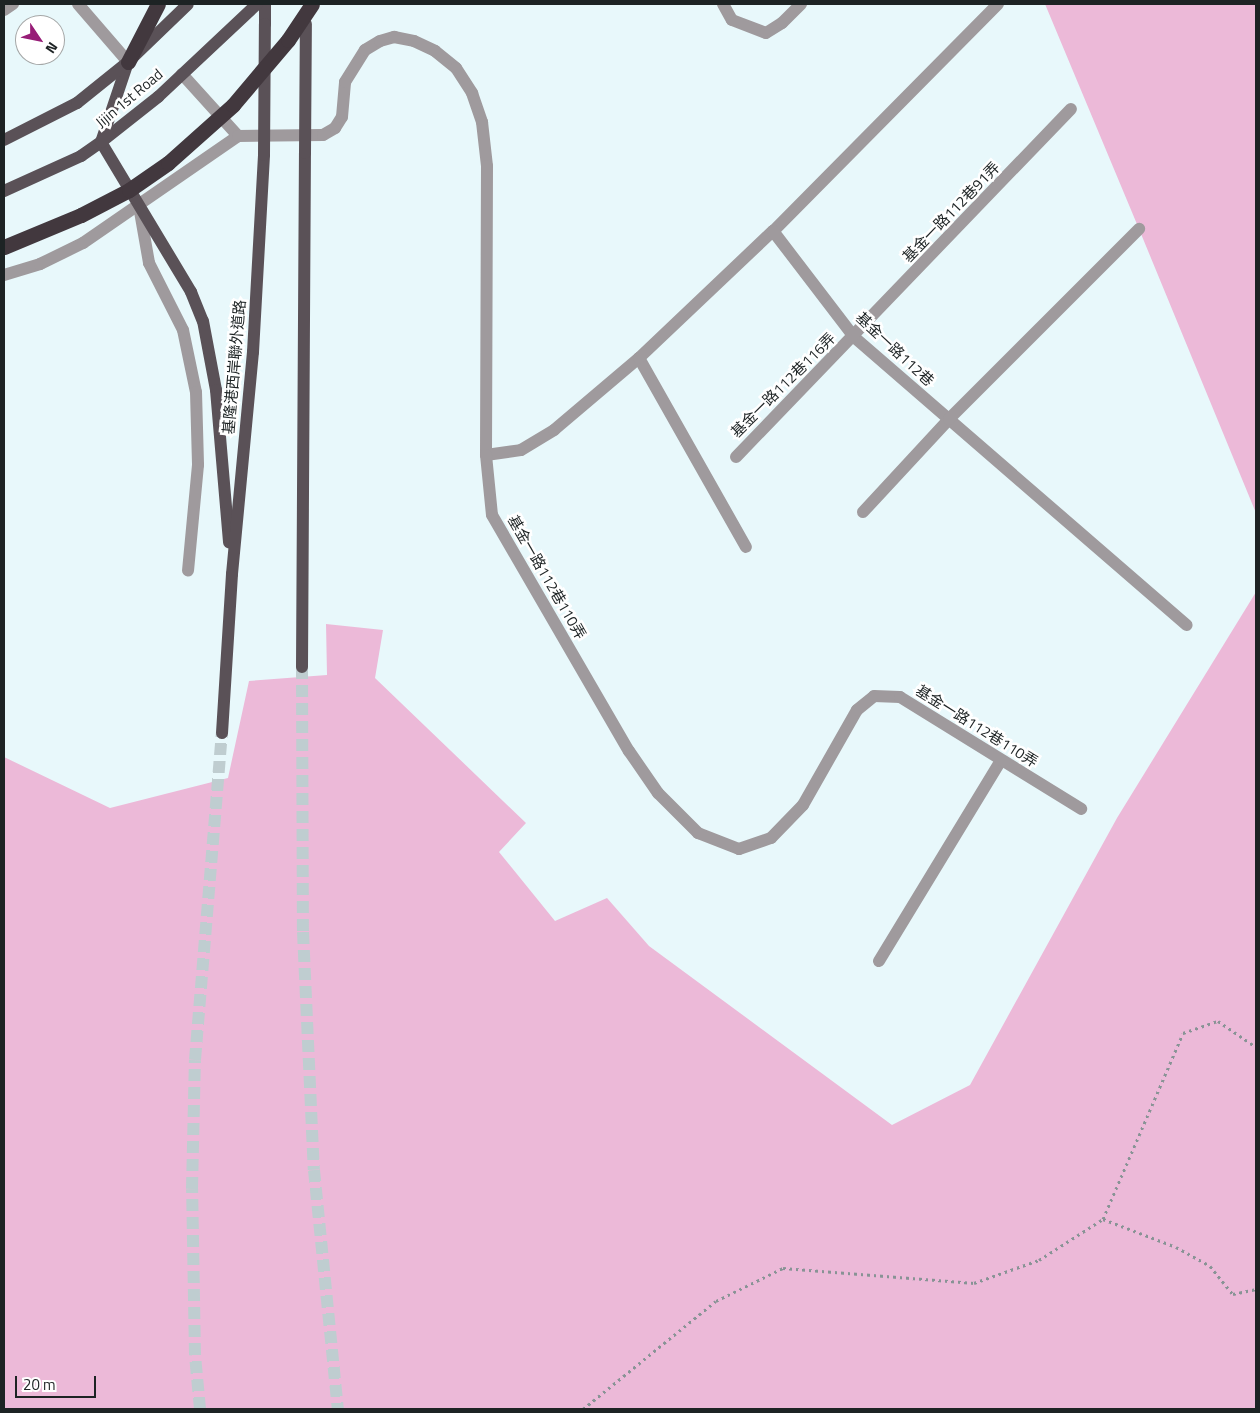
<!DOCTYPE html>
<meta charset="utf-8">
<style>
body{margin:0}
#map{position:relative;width:1260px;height:1413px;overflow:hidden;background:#e8f8fb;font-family:"Titillium Web","Noto Sans TC",sans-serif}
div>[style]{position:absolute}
.green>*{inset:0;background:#ecb9d8}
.primary-tunnel>*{height:12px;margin-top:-6px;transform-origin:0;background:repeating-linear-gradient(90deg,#bfcdd0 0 12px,transparent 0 18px)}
.path>*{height:3px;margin-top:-1.5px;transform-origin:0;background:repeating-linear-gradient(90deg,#889395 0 2.5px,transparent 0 6.5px)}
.lane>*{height:12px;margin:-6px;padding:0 6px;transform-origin:6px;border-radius:6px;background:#9f9a9d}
.street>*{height:12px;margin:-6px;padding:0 6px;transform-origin:6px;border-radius:6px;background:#9f9a9d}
.primary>*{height:12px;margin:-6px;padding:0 6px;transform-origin:6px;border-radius:6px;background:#5a5157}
.highway>*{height:15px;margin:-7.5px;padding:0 7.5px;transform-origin:7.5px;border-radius:7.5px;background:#42383e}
.primary-bridge>*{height:12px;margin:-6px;padding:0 6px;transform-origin:6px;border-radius:6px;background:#5a5157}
.highway-bridge>*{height:15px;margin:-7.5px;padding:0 7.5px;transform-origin:7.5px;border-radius:7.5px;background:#42383e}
span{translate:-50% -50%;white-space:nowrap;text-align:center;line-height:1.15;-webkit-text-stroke:5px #fff;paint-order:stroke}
.street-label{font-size:15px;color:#1d2324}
.frame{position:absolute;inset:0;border:5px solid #1d2324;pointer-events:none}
.north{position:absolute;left:15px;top:15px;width:50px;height:50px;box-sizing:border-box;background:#fff;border:1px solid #a5a7a7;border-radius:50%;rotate:124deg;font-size:14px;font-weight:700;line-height:20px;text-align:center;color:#1d2324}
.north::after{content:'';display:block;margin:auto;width:18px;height:22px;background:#971d77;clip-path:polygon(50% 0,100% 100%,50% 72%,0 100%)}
.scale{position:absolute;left:15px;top:1376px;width:81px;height:22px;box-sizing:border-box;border:2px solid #1d2324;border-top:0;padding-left:6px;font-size:15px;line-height:18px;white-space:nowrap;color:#1d2324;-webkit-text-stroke:4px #fff;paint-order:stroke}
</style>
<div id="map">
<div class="green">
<div style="clip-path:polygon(1045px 4px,1256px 4px,1256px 513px,1139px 229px)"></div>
<div style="clip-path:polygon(1256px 592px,1256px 1409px,4px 1409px,4px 757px,110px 808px,228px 778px,249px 681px,327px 675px,326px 624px,383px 630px,375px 678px,526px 823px,499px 852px,555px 921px,607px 898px,649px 946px,892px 1125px,970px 1085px,1117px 818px)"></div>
</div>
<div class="primary-tunnel">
<div style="left:302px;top:667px;width:265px;rotate:89.8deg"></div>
<div style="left:303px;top:932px;width:238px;rotate:87.4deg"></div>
<div style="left:314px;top:1170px;width:240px;rotate:84.3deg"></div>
<div style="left:200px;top:1409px;width:54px;rotate:-95.3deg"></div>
<div style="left:195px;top:1355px;width:166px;rotate:-91deg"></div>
<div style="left:192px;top:1189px;width:129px;rotate:-88.7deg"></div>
<div style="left:195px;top:1060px;width:328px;rotate:-85.3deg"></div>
</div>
<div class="path">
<div style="left:1103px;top:1219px;width:202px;rotate:-66.7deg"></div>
<div style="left:1183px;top:1033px;width:37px;rotate:-19deg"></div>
<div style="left:1218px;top:1021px;width:46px;rotate:34.4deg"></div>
<div style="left:583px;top:1409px;width:171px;rotate:-39.1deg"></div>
<div style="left:716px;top:1301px;width:75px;rotate:-26.2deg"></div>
<div style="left:783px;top:1268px;width:192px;rotate:4.5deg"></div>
<div style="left:974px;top:1283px;width:69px;rotate:-19.5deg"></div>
<div style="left:1039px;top:1260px;width:76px;rotate:-32.6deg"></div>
<div style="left:1103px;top:1219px;width:78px;rotate:21deg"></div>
<div style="left:1176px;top:1247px;width:39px;rotate:29deg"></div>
<div style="left:1210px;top:1266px;width:36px;rotate:51deg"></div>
<div style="left:1233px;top:1294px;width:24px;rotate:-12deg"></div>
</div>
<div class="lane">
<div style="left:4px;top:10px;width:11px;rotate:-34deg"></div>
<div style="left:182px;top:74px;width:84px;rotate:47.9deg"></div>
<div style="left:139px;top:206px;width:58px;rotate:80deg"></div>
<div style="left:149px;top:263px;width:75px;rotate:63.1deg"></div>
<div style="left:183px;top:330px;width:63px;rotate:78.2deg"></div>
<div style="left:196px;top:392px;width:73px;rotate:88.4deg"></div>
<div style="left:198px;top:465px;width:106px;rotate:95.4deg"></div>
<div style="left:639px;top:358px;width:217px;rotate:60.5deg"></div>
<div style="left:486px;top:455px;width:35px;rotate:-8deg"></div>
<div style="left:521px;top:450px;width:39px;rotate:-31deg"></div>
<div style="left:554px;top:430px;width:111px;rotate:-40.3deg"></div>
<div style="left:639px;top:358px;width:185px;rotate:-43.5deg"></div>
<div style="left:879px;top:961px;width:235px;rotate:-58.7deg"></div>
</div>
<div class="street">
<div style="left:78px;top:4px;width:77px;rotate:49.2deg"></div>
<div style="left:723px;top:4px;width:18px;rotate:61deg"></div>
<div style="left:732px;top:20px;width:36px;rotate:21deg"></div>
<div style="left:766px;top:33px;width:19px;rotate:-32deg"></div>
<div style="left:782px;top:23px;width:27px;rotate:-45deg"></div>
<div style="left:998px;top:4px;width:320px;rotate:134.7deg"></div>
<div style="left:773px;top:231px;width:133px;rotate:52.6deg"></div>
<div style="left:854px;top:337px;width:440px;rotate:40.9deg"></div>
<div style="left:4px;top:275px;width:38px;rotate:-17deg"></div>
<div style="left:40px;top:264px;width:48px;rotate:-26deg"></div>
<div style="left:83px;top:243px;width:188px;rotate:-34.6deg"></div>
<div style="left:238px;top:136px;width:85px;rotate:-0.7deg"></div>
<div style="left:323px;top:135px;width:14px;rotate:-30deg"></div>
<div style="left:335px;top:128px;width:13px;rotate:-58deg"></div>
<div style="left:342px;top:117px;width:35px;rotate:-85deg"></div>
<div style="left:345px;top:82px;width:38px;rotate:-58deg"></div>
<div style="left:365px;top:50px;width:17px;rotate:-31deg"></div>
<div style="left:380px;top:41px;width:15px;rotate:-16deg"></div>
<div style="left:394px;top:37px;width:20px;rotate:11deg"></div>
<div style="left:414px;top:41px;width:23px;rotate:25deg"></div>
<div style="left:435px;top:51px;width:27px;rotate:39deg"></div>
<div style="left:456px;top:68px;width:30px;rotate:57deg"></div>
<div style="left:472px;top:93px;width:31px;rotate:71deg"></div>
<div style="left:482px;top:122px;width:44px;rotate:83.5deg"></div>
<div style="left:487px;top:166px;width:289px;rotate:90.2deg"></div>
<div style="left:486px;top:455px;width:60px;rotate:84.3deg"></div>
<div style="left:492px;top:515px;width:273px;rotate:59.9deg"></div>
<div style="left:629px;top:751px;width:51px;rotate:55.4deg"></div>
<div style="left:658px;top:793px;width:57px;rotate:45deg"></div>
<div style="left:698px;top:833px;width:44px;rotate:21.3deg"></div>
<div style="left:739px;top:849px;width:34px;rotate:-19deg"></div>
<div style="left:771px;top:838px;width:46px;rotate:-45.9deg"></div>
<div style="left:803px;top:805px;width:109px;rotate:-60.4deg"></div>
<div style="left:857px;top:710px;width:22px;rotate:-39deg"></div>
<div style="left:874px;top:696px;width:26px;rotate:2deg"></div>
<div style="left:900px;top:697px;width:213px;rotate:31.7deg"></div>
<div style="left:736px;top:457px;width:483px;rotate:-46.1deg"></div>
<div style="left:863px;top:512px;width:127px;rotate:-47.2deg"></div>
<div style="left:949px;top:419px;width:269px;rotate:-45deg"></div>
</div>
<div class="primary">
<div style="left:265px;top:4px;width:20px;rotate:90deg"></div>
<div style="left:128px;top:62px;width:84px;rotate:108.6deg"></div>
<div style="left:101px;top:142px;width:175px;rotate:59deg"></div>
<div style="left:191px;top:292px;width:31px;rotate:68deg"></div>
<div style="left:203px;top:321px;width:70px;rotate:79.3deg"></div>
<div style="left:216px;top:390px;width:153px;rotate:85.1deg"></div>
<div style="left:4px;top:140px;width:82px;rotate:-26.9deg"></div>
<div style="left:77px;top:103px;width:65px;rotate:-38.8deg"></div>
<div style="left:128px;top:62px;width:83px;rotate:-44deg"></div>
<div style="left:4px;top:191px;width:85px;rotate:-24.4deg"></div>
<div style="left:81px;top:156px;width:24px;rotate:-35deg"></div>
<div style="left:101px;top:142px;width:73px;rotate:-38.3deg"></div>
<div style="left:158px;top:97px;width:136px;rotate:-43.2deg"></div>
<div style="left:302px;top:667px;width:514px;rotate:-89.67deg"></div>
<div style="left:222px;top:733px;width:159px;rotate:-86.4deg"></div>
<div style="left:232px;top:574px;width:223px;rotate:-84.6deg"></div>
<div style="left:253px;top:352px;width:197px;rotate:-86.8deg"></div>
</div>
<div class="highway">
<div style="left:128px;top:62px;width:65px;rotate:-62.7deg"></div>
</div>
<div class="primary-bridge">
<div style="left:305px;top:153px;width:129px;rotate:-89.6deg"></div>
<div style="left:264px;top:155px;width:131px;rotate:-89.6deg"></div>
</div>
<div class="highway-bridge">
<div style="left:4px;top:247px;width:83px;rotate:-22.6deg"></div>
<div style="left:81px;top:215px;width:54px;rotate:-27.5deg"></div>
<div style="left:129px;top:190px;width:47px;rotate:-34.7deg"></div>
<div style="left:168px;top:163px;width:87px;rotate:-41.7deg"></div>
<div style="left:233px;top:105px;width:85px;rotate:-49.8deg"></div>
<div style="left:288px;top:40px;width:43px;rotate:-56.3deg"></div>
</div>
<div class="street-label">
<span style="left:129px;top:98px;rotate:-40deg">Jijin 1st Road</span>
<span style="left:951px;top:212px;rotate:-46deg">基金一路112巷91弄</span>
<span style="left:895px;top:349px;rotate:43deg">基金一路112巷</span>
<span style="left:234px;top:367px;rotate:-85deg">基隆港西岸聯外道路</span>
<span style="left:783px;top:385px;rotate:-45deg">基金一路112巷116弄</span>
<span style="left:547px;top:577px;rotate:60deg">基金一路112巷110弄</span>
<span style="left:977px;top:726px;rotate:32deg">基金一路112巷110弄</span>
</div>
<div class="frame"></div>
<div class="north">N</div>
<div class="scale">20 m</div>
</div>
